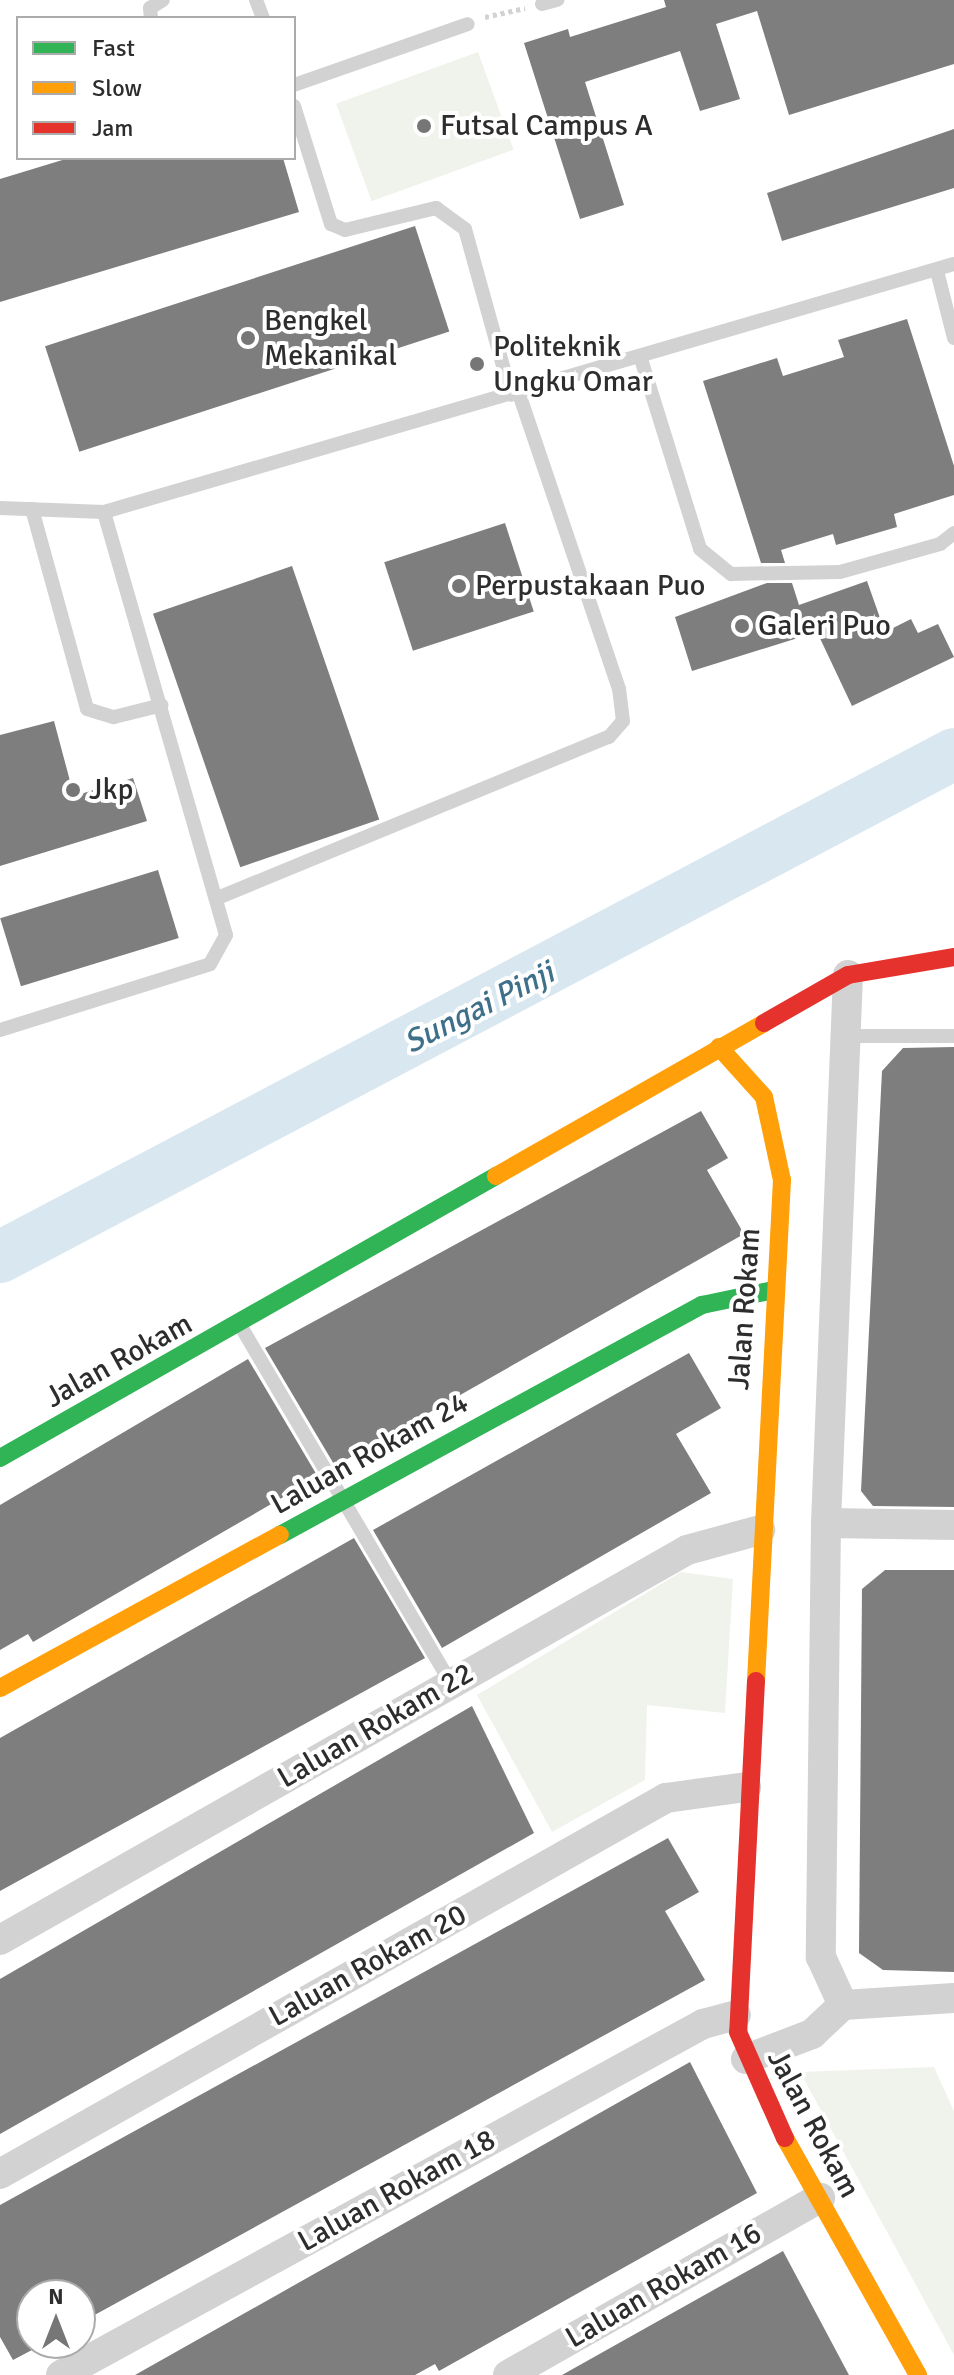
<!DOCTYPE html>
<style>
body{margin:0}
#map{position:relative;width:954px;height:2375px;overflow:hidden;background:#fff;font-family:Signika,sans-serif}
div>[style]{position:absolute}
.green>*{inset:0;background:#f0f3eb;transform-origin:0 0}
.river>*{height:52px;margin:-26px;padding:0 26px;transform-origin:26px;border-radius:26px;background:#d8e7f0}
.building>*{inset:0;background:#7e7e7e;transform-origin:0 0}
.path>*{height:5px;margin-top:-2.5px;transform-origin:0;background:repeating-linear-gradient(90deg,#d2d2d2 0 4px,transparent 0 8px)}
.lane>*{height:14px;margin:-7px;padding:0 7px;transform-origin:7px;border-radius:7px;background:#d2d2d2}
.street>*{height:30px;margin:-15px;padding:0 15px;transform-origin:15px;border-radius:15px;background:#d2d2d2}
.fast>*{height:18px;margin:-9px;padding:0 9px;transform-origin:9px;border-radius:9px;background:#30b455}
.slow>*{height:18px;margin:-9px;padding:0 9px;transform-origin:9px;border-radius:9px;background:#ff9f0a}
.jam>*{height:18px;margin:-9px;padding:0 9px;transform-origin:9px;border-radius:9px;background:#e5322d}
.dots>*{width:22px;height:22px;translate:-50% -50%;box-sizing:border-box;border:4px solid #fff;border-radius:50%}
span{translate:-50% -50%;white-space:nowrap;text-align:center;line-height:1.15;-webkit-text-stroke:8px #fff;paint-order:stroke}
.poi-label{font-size:30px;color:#2d2d2d}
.left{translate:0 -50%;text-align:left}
.street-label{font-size:30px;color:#2d2d2d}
.water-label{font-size:32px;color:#3f708a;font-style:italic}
.legend{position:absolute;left:16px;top:16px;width:280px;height:144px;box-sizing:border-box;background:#fff;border:2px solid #ababab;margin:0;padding:10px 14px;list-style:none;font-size:24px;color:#2d2d2d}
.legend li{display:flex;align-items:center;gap:16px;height:40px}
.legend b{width:40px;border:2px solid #ababab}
.north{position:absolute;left:16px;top:2279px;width:80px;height:80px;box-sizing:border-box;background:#fff;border:2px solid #ababab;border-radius:50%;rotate:0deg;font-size:22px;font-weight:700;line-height:32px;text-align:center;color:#2d2d2d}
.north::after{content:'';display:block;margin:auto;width:28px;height:36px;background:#767676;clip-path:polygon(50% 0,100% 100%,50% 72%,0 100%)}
</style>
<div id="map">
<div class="green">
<div style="left:478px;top:52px;width:104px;height:151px;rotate:70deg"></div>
<div style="clip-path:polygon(681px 1572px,733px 1579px,725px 1713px,647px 1705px,645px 1780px,552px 1832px,477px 1695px)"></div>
<div style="clip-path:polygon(934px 2067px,954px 2111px,954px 2355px,800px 2072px)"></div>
</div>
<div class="river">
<div style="left:0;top:1257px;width:1078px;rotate:-27.8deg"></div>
</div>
<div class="building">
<div style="clip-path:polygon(664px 0,954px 0,954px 64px,789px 115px,757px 11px,716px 24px,740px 99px,700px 111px,680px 51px,585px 82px,624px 205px,580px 219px,524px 43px,568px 29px,570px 37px,666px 7px)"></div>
<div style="clip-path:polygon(954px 129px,954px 188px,782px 241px,767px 193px)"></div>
<div style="clip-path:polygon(69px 158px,283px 158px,299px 212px,0 302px,0 179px)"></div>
<div style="left:415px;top:226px;width:111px;height:389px;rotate:72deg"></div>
<div style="clip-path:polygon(907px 319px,954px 466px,954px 495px,894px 514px,897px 527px,836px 545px,833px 534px,781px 550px,785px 563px,761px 563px,703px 381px,777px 358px,783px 376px,844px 357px,838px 340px)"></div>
<div style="left:505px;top:523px;width:93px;height:127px;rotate:72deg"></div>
<div style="left:292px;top:566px;width:268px;height:147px;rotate:71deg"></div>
<div style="clip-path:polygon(867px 581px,885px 632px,911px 619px,918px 633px,938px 624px,954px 657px,852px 706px,817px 632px,692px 671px,675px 617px,767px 583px,792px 583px,799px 605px)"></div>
<div style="clip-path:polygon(54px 721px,74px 796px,133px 778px,147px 821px,0 866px,0 735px)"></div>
<div style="left:158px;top:870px;width:71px;height:165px;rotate:73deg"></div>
<div style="clip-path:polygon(954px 1047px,954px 1507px,873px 1506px,861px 1491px,882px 1071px,903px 1048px)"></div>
<div style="clip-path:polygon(701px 1111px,728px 1158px,707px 1170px,744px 1234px,335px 1466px,265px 1348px)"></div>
<div style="clip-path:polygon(689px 1353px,721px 1408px,676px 1434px,711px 1493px,442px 1648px,373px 1530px)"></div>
<div style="clip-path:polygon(248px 1359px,318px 1477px,33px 1642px,28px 1634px,0 1650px,0 1505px)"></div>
<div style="clip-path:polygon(354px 1538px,425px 1658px,0 1891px,0 1738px)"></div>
<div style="clip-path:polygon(885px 1570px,954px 1570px,954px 1972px,883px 1970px,859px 1953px,862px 1589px)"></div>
<div style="clip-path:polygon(472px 1706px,534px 1833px,0 2134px,0 1979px)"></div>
<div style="clip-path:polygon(668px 1838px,699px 1892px,665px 1911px,705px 1980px,80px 2323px,80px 2295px,32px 2295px,32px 2350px,13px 2360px,0 2337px,0 2205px)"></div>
<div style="clip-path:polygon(690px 2062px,757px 2193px,439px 2371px,435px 2364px,415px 2375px,135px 2375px)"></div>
<div style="clip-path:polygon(783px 2251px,849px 2375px,562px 2375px)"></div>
</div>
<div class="path">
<div style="left:485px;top:17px;width:41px;rotate:-12.7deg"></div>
</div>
<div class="lane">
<div style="left:256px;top:0;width:19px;rotate:69deg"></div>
<div style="left:542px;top:4px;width:16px;rotate:-15deg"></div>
<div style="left:151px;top:18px;width:10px;rotate:-96deg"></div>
<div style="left:150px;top:8px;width:15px;rotate:-32deg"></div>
<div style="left:294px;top:85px;width:184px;rotate:-19.3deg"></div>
<div style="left:294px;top:106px;width:124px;rotate:72.6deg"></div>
<div style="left:331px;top:224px;width:15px;rotate:23deg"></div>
<div style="left:345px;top:230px;width:94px;rotate:-13.6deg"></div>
<div style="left:436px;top:208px;width:36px;rotate:36deg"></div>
<div style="left:465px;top:229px;width:172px;rotate:74.5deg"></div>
<div style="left:937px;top:271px;width:69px;rotate:75.8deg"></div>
<div style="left:641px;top:359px;width:199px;rotate:72.7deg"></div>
<div style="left:700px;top:549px;width:40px;rotate:39deg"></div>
<div style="left:731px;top:574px;width:109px;rotate:-1.1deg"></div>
<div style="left:840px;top:572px;width:104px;rotate:-15.6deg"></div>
<div style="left:940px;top:544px;width:18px;rotate:-38deg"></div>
<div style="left:0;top:508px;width:104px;rotate:2.2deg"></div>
<div style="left:104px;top:512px;width:885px;rotate:-16.27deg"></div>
<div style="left:32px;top:509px;width:207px;rotate:74.6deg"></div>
<div style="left:87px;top:709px;width:28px;rotate:17deg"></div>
<div style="left:114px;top:717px;width:49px;rotate:-14deg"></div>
<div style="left:220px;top:897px;width:421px;rotate:-22.4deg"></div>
<div style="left:609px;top:737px;width:21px;rotate:-49deg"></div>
<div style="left:623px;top:721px;width:32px;rotate:-97deg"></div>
<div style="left:619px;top:689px;width:312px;rotate:-108.7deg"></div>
<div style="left:0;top:1030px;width:220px;rotate:-17.4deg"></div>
<div style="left:210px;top:964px;width:33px;rotate:-61deg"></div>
<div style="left:226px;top:935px;width:440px;rotate:-106.1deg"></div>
<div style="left:843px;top:1036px;width:111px"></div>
<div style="left:240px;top:1325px;width:416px;rotate:59.5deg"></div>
</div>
<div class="street">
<div style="left:848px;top:975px;width:548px;rotate:92.3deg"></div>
<div style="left:826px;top:1523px;width:434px;rotate:90.7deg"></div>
<div style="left:821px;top:1957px;width:53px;rotate:65.4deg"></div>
<div style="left:843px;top:2005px;width:111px;rotate:-3.6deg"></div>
<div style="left:826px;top:1523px;width:128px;rotate:0.9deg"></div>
<div style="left:0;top:1940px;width:790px;rotate:-29.58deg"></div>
<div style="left:687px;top:1550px;width:76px;rotate:-15.3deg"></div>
<div style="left:746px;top:2059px;width:71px;rotate:-20.7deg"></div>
<div style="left:812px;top:2034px;width:42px;rotate:-43.1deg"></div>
<div style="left:0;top:2174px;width:765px;rotate:-29.45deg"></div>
<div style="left:666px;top:1798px;width:81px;rotate:-7.8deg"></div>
<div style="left:61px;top:2375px;width:732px;rotate:-28.67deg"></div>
<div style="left:703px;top:2024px;width:34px;rotate:-15deg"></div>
<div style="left:508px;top:2375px;width:359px;rotate:-29.6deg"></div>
</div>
<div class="fast">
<div style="left:0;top:1458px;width:571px;rotate:-29.62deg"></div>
<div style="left:280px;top:1535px;width:481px;rotate:-28.6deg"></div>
<div style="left:702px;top:1305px;width:74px;rotate:-11.8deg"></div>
</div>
<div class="slow">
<div style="left:719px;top:1047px;width:67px;rotate:48deg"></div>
<div style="left:764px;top:1097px;width:85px;rotate:77.8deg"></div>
<div style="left:782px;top:1180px;width:502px;rotate:92.97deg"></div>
<div style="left:496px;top:1176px;width:309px;rotate:-29.7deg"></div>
<div style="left:0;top:1688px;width:319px;rotate:-28.7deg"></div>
<div style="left:785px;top:2138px;width:272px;rotate:60.7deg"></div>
</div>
<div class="jam">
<div style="left:764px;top:1023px;width:97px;rotate:-29.7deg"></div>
<div style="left:848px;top:975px;width:108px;rotate:-9.6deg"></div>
<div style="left:756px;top:1681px;width:351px;rotate:92.9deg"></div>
<div style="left:738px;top:2032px;width:116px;rotate:66.1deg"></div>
</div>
<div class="dots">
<div style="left:424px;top:126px;background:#767676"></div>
<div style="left:248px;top:338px;background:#767676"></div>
<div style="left:477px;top:364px;background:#767676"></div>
<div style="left:459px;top:586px;background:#767676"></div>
<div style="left:742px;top:626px;background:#767676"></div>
<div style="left:73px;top:790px;background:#767676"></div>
</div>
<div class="poi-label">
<span class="left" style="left:440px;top:126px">Futsal Campus A</span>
<span class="left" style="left:264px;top:338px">Bengkel<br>Mekanikal</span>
<span class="left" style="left:493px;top:364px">Politeknik<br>Ungku Omar</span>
<span class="left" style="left:475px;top:586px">Perpustakaan Puo</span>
<span class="left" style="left:758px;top:626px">Galeri Puo</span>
<span class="left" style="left:89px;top:790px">Jkp</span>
</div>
<div class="street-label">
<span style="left:745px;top:1309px;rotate:-86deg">Jalan Rokam</span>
<span style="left:119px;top:1361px;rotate:-29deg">Jalan Rokam</span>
<span style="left:370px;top:1454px;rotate:-29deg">Laluan Rokam 24</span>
<span style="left:376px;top:1726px;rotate:-30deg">Laluan Rokam 22</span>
<span style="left:368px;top:1966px;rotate:-29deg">Laluan Rokam 20</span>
<span style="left:813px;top:2124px;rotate:62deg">Jalan Rokam</span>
<span style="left:397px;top:2191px;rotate:-29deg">Laluan Rokam 18</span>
<span style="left:664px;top:2286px;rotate:-30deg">Laluan Rokam 16</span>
</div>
<div class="water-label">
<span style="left:479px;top:1008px;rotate:-27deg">Sungai Pinji</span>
</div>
<ul class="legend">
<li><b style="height:10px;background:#30b455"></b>Fast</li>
<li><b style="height:10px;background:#ff9f0a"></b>Slow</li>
<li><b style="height:10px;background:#e5322d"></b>Jam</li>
</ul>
<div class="north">N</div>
</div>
